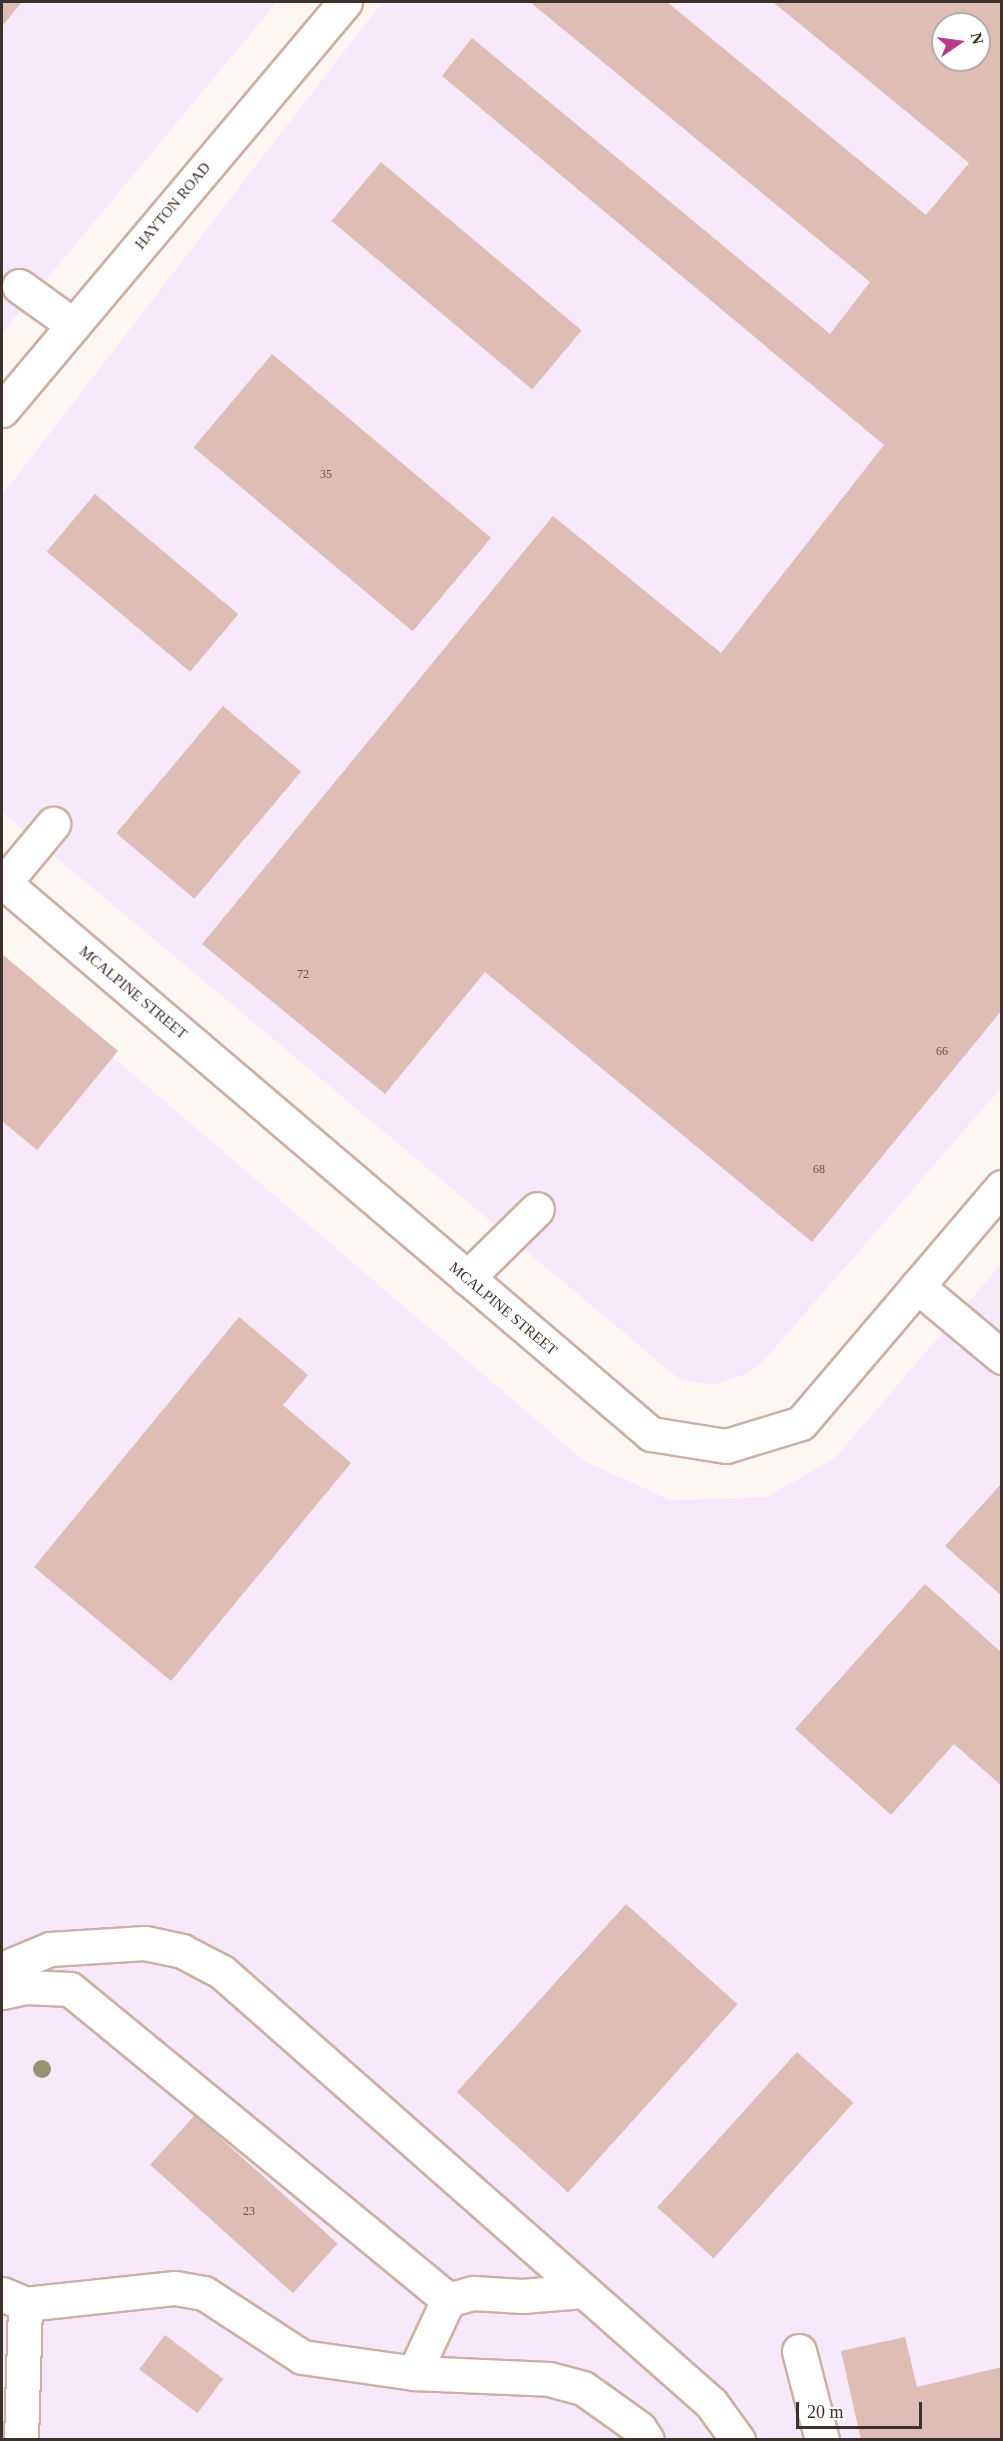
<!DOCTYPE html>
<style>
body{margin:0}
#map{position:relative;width:1003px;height:2441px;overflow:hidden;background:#fdf7f4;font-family:Georgia,serif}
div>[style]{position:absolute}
.industrial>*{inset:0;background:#f7e8fc}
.building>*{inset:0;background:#ddbdb4;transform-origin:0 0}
.roads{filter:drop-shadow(2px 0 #cdb0a3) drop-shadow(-2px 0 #cdb0a3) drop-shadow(0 2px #cdb0a3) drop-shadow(0 -2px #cdb0a3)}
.minor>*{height:33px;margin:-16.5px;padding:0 16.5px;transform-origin:16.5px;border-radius:16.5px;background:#fff}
.trees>*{width:18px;height:18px;margin:-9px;border-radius:50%;background:#95946e}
span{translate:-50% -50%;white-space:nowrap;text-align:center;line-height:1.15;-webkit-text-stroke:5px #fff;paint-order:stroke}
.number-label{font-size:12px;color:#65544e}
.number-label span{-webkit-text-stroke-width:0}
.street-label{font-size:15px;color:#3d312c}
.frame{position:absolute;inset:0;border:3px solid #3d312c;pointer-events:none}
.north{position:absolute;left:931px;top:12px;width:60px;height:60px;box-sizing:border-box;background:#fff;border:2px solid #b1adab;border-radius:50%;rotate:77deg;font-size:16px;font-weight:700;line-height:24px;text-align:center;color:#3d312c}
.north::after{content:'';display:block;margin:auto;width:21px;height:27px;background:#b83b89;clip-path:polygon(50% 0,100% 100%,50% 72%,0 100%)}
.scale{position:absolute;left:796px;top:2402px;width:126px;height:27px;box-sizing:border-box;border:3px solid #3d312c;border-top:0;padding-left:8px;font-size:18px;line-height:21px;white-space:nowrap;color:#3d312c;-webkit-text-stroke:4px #fff;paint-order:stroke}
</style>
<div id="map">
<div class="industrial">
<div style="clip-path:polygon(2px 2px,277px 2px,2px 333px)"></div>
<div style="clip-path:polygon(evenodd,382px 2px,1001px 2px,1001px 1088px,762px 1363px,744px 1375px,713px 1385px,679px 1379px,2px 812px,2px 495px,382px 2px,943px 24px,979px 24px,979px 60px,943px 60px,943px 24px)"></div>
<div style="clip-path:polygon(2px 962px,584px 1461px,670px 1500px,767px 1497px,836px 1457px,1001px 1264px,1001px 2439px,2px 2439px)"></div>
</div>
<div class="building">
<div style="clip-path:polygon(2px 2px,22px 2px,2px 26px)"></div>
<div style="clip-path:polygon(evenodd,530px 2px,667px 2px,926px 215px,969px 163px,773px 2px,1002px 2px,1002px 1010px,812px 1242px,485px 972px,385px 1094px,202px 944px,553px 516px,721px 653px,884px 445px,442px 76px,472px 38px,830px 334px,870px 282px,530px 2px,943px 24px,979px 24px,979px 60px,943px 60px,943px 24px)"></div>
<div style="left:381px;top:162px;width:262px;height:77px;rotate:40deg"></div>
<div style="left:272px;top:354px;width:286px;height:122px;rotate:40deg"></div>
<div style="left:95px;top:494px;width:187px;height:75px;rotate:40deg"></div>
<div style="left:223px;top:706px;width:102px;height:166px;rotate:40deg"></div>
<div style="clip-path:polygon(2px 954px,118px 1051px,37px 1150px,2px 1121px)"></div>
<div style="clip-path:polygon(239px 1317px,308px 1375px,283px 1405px,351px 1463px,171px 1681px,34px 1567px)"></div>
<div style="clip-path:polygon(1002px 1483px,1002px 1596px,945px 1546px)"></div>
<div style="clip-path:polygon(925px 1584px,1002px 1653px,1002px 1786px,954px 1744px,891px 1815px,795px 1729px)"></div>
<div style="left:626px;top:1904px;width:150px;height:253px;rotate:42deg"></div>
<div style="left:797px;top:2052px;width:76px;height:209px;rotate:42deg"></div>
<div style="left:195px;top:2115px;width:192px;height:67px;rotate:42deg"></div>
<div style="left:165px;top:2335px;width:73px;height:43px;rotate:37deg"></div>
<div style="clip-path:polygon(905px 2337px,917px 2387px,1002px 2367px,1002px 2440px,861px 2440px,841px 2351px)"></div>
</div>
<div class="roads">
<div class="minor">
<div style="left:19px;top:286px;width:67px;rotate:35.8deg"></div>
<div style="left:2px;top:410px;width:533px;rotate:-49.95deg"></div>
<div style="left:2px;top:881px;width:853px;rotate:40.43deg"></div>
<div style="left:651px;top:1434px;width:76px;rotate:9.1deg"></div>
<div style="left:726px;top:1446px;width:78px;rotate:-17deg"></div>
<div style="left:801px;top:1423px;width:310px;rotate:-49.6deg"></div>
<div style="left:4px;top:883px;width:77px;rotate:-50.3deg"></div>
<div style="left:467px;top:1278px;width:98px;rotate:-44.6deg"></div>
<div style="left:917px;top:1286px;width:111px;rotate:39.9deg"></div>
<div style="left:2px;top:1969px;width:52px;rotate:-22.6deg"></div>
<div style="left:50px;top:1949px;width:95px;rotate:-3.6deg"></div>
<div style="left:145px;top:1943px;width:38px;rotate:12deg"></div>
<div style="left:182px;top:1951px;width:45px;rotate:27.7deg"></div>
<div style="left:222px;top:1972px;width:652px;rotate:41.39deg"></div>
<div style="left:711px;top:2403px;width:46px;rotate:53.9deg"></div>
<div style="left:2px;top:1992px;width:24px;rotate:-12deg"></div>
<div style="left:25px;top:1987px;width:45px;rotate:2.5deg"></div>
<div style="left:70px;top:1989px;width:489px;rotate:39.4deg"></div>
<div style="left:2px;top:2294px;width:25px;rotate:23deg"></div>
<div style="left:25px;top:2304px;width:151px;rotate:-6.1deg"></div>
<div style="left:175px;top:2288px;width:29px;rotate:10deg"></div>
<div style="left:204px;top:2293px;width:117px;rotate:33.1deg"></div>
<div style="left:302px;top:2357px;width:113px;rotate:8.1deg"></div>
<div style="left:414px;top:2373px;width:135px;rotate:2.5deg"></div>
<div style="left:549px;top:2379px;width:35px;rotate:15deg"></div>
<div style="left:583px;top:2388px;width:69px;rotate:35.5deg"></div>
<div style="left:639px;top:2428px;width:14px;rotate:56deg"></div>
<div style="left:448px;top:2300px;width:26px;rotate:-16deg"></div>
<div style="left:473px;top:2293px;width:49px;rotate:3.5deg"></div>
<div style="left:522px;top:2296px;width:61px;rotate:-4.7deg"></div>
<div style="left:799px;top:2351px;width:92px;rotate:75.5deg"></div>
<div style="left:414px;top:2373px;width:81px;rotate:-65deg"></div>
<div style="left:21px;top:2440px;width:136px;rotate:-88.3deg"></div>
</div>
</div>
<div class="trees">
<div style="left:42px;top:2069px"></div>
</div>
<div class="number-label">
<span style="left:326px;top:475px">35</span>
<span style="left:303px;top:975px">72</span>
<span style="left:942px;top:1052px">66</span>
<span style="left:819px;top:1170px">68</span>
<span style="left:249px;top:2212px">23</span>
</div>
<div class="street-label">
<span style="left:173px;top:206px;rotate:-50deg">HAYTON ROAD</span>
<span style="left:133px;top:993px;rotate:40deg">MCALPINE STREET</span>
<span style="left:503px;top:1309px;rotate:40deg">MCALPINE STREET</span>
</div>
<div class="frame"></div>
<div class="north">N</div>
<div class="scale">20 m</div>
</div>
